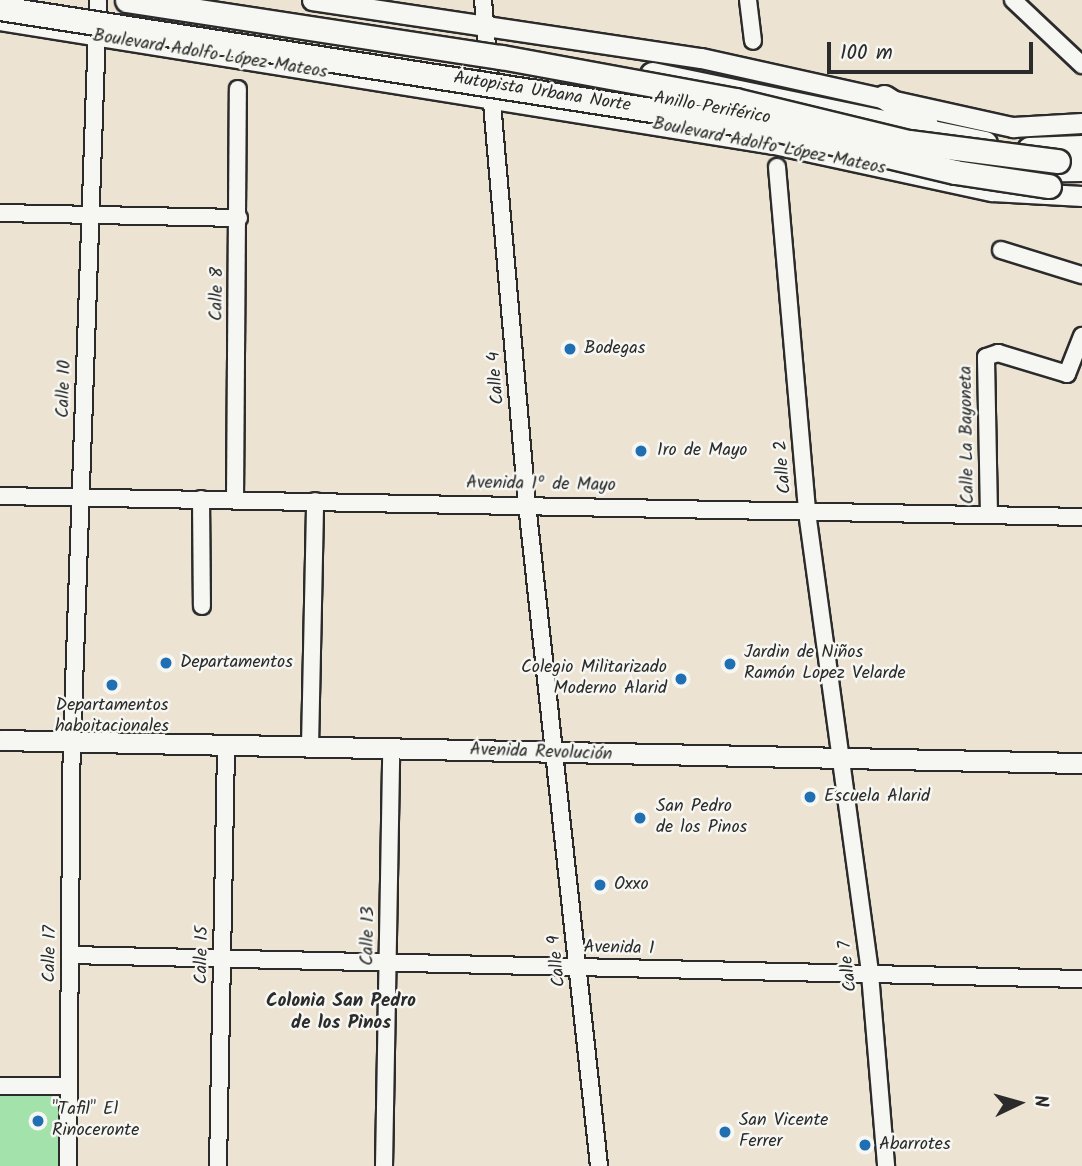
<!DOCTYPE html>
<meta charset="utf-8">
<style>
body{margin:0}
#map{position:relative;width:1082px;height:1166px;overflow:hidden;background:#ece3d2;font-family:Kalam,sans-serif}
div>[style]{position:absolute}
.green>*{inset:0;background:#a3e2aa;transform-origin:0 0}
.roads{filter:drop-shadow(2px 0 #2b2b2b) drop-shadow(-2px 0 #2b2b2b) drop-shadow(0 2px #2b2b2b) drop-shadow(0 -2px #2b2b2b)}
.minor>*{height:16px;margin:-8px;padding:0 8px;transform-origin:8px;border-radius:8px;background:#f6f6f2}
.major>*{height:19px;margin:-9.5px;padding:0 9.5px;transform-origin:9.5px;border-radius:9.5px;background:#f6f6f2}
.highway>*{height:23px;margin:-11.5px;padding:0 11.5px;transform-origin:11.5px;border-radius:11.5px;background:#f6f6f2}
.bridges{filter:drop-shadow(2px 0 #2b2b2b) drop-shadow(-2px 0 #2b2b2b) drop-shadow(0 2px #2b2b2b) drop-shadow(0 -2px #2b2b2b)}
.highway-bridge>*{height:23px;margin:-11.5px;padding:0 11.5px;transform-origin:11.5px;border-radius:11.5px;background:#f6f6f2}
.dots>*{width:19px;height:19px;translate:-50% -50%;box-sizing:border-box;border:4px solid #f6f6f2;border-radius:50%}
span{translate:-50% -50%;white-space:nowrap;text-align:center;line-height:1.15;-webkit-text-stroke:5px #f6f6f2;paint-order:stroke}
.street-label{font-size:18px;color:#2b2b2b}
.poi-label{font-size:18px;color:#2b2b2b}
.left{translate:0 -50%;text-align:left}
.right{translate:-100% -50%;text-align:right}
.neighbourhood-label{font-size:19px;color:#2b2b2b;font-weight:700}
.north{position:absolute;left:984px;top:1068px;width:70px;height:70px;-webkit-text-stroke:5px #f6f6f2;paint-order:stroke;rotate:85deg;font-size:19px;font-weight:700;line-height:28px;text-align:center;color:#2b2b2b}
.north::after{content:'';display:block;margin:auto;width:24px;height:32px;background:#2b2b2b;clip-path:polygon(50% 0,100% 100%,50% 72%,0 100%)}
.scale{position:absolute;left:827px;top:42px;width:206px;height:32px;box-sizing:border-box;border:4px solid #2b2b2b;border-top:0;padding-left:9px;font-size:21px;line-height:24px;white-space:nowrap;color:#2b2b2b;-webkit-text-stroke:5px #f6f6f2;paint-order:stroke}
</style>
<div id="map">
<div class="green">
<div style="left:60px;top:1095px;width:71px;height:60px;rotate:90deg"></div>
</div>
<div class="roads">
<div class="minor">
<div style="left:483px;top:0;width:506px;rotate:85.01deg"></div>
<div style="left:527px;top:504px;width:666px;rotate:83.79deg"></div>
<div style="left:748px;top:0;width:41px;rotate:83deg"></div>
<div style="left:1013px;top:0;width:95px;rotate:43.3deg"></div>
<div style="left:777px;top:167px;width:346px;rotate:85deg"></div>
<div style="left:807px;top:512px;width:466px;rotate:82.2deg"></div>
<div style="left:870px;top:974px;width:193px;rotate:85.2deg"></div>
<div style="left:0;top:213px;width:239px;rotate:1.2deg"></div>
<div style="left:1001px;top:250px;width:85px;rotate:17.2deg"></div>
<div style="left:0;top:496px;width:1082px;rotate:1.11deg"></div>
<div style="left:201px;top:499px;width:107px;rotate:89.5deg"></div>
<div style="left:235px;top:500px;width:411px;rotate:-89.6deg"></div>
<div style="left:989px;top:515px;width:158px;rotate:-91.1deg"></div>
<div style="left:986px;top:357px;width:13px;rotate:-18deg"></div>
<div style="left:998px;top:353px;width:72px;rotate:16.9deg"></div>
<div style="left:1067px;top:374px;width:41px;rotate:-68.5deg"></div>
<div style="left:310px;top:747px;width:246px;rotate:-88.8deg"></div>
<div style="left:70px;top:955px;width:1012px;rotate:1.36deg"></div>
<div style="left:0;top:1086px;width:69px"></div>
<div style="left:68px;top:1166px;width:424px;rotate:-89.5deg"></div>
<div style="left:72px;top:742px;width:742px;rotate:-87.99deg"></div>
<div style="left:218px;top:1166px;width:421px;rotate:-88.9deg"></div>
<div style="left:384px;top:1166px;width:417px;rotate:-89deg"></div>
</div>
<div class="major">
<div style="left:312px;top:0;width:393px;rotate:8.5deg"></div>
<div style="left:701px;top:58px;width:320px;rotate:12.5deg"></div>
<div style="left:1013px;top:127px;width:69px;rotate:-3.3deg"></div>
<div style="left:0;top:20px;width:784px;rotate:9.1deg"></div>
<div style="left:774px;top:144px;width:223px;rotate:12.2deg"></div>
<div style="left:992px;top:191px;width:90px;rotate:3.2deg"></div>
<div style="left:0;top:740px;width:1082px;rotate:1.22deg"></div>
</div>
<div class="highway">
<div style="left:652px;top:74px;width:340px;rotate:11.7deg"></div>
<div style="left:588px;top:89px;width:137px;rotate:9.3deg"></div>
<div style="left:884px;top:97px;width:49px;rotate:32.4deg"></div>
<div style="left:1029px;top:149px;width:53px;rotate:-2.2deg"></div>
<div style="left:999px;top:170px;width:83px;rotate:-0.7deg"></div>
</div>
</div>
<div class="bridges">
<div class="highway-bridge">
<div style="left:127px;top:0;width:378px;rotate:8.7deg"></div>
<div style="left:501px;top:57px;width:238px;rotate:10.4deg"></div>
<div style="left:735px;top:100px;width:179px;rotate:13.6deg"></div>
<div style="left:909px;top:142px;width:150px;rotate:7.3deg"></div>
<div style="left:0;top:8px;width:788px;rotate:8.9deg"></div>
<div style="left:779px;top:130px;width:181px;rotate:13.4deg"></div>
<div style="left:955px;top:172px;width:95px;rotate:8.5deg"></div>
</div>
</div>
<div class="dots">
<div style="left:570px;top:349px;background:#1f6fb2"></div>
<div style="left:641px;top:451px;background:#1f6fb2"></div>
<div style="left:166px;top:663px;background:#1f6fb2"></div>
<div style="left:730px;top:664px;background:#1f6fb2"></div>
<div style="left:681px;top:679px;background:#1f6fb2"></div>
<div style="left:112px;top:685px;background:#1f6fb2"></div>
<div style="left:810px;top:797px;background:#1f6fb2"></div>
<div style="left:640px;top:818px;background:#1f6fb2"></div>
<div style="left:600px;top:885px;background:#1f6fb2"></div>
<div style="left:38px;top:1121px;background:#1f6fb2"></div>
<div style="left:725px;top:1132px;background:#1f6fb2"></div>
<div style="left:865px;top:1145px;background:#1f6fb2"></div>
</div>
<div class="street-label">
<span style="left:210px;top:55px;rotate:9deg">Boulevard Adolfo López Mateos</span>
<span style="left:542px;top:93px;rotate:9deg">Autopista Urbana Norte</span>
<span style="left:712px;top:109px;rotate:10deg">Anillo Periférico</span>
<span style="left:769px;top:147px;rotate:11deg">Boulevard Adolfo López Mateos</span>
<span style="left:218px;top:294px;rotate:-89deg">Calle 8</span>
<span style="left:497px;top:378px;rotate:-95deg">Calle 4</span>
<span style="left:65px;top:389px;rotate:-88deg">Calle 10</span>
<span style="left:968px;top:435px;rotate:-91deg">Calle La Bayoneta</span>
<span style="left:784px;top:467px;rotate:-95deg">Calle 2</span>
<span style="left:541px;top:485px;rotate:1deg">Avenida 1º de Mayo</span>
<span style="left:541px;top:753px;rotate:2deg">Avenida Revolución</span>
<span style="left:369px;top:936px;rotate:-89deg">Calle 13</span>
<span style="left:619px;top:949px;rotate:1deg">Avenida 1</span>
<span style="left:51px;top:954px;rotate:-89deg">Calle 17</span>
<span style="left:203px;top:955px;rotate:-89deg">Calle 15</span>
<span style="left:558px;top:961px;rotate:-96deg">Calle 9</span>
<span style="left:849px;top:966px;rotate:-97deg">Calle 7</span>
</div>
<div class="poi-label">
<span class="left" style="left:584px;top:349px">Bodegas</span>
<span class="left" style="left:657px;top:451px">1ro de Mayo</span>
<span class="left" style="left:744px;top:664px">Jardin de Niños<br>Ramón Lopez Velarde</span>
<span class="left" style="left:180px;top:663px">Departamentos</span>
<span class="right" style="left:667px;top:679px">Colegio Militarizado<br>Moderno Alarid</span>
<span style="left:112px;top:717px">Departamentos<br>haboitacionales</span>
<span class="left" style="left:824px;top:797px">Escuela Alarid</span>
<span class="left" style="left:656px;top:818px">San Pedro<br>de los Pinos</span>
<span class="left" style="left:614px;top:885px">Oxxo</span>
<span class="left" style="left:52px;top:1121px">"Tafil" El<br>Rinoceronte</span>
<span class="left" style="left:739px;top:1132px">San Vicente<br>Ferrer</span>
<span class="left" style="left:879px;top:1145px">Abarrotes</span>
</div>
<div class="neighbourhood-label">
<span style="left:341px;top:1013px">Colonia San Pedro<br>de los Pinos</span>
</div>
<div class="north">N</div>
<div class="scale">100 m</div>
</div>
